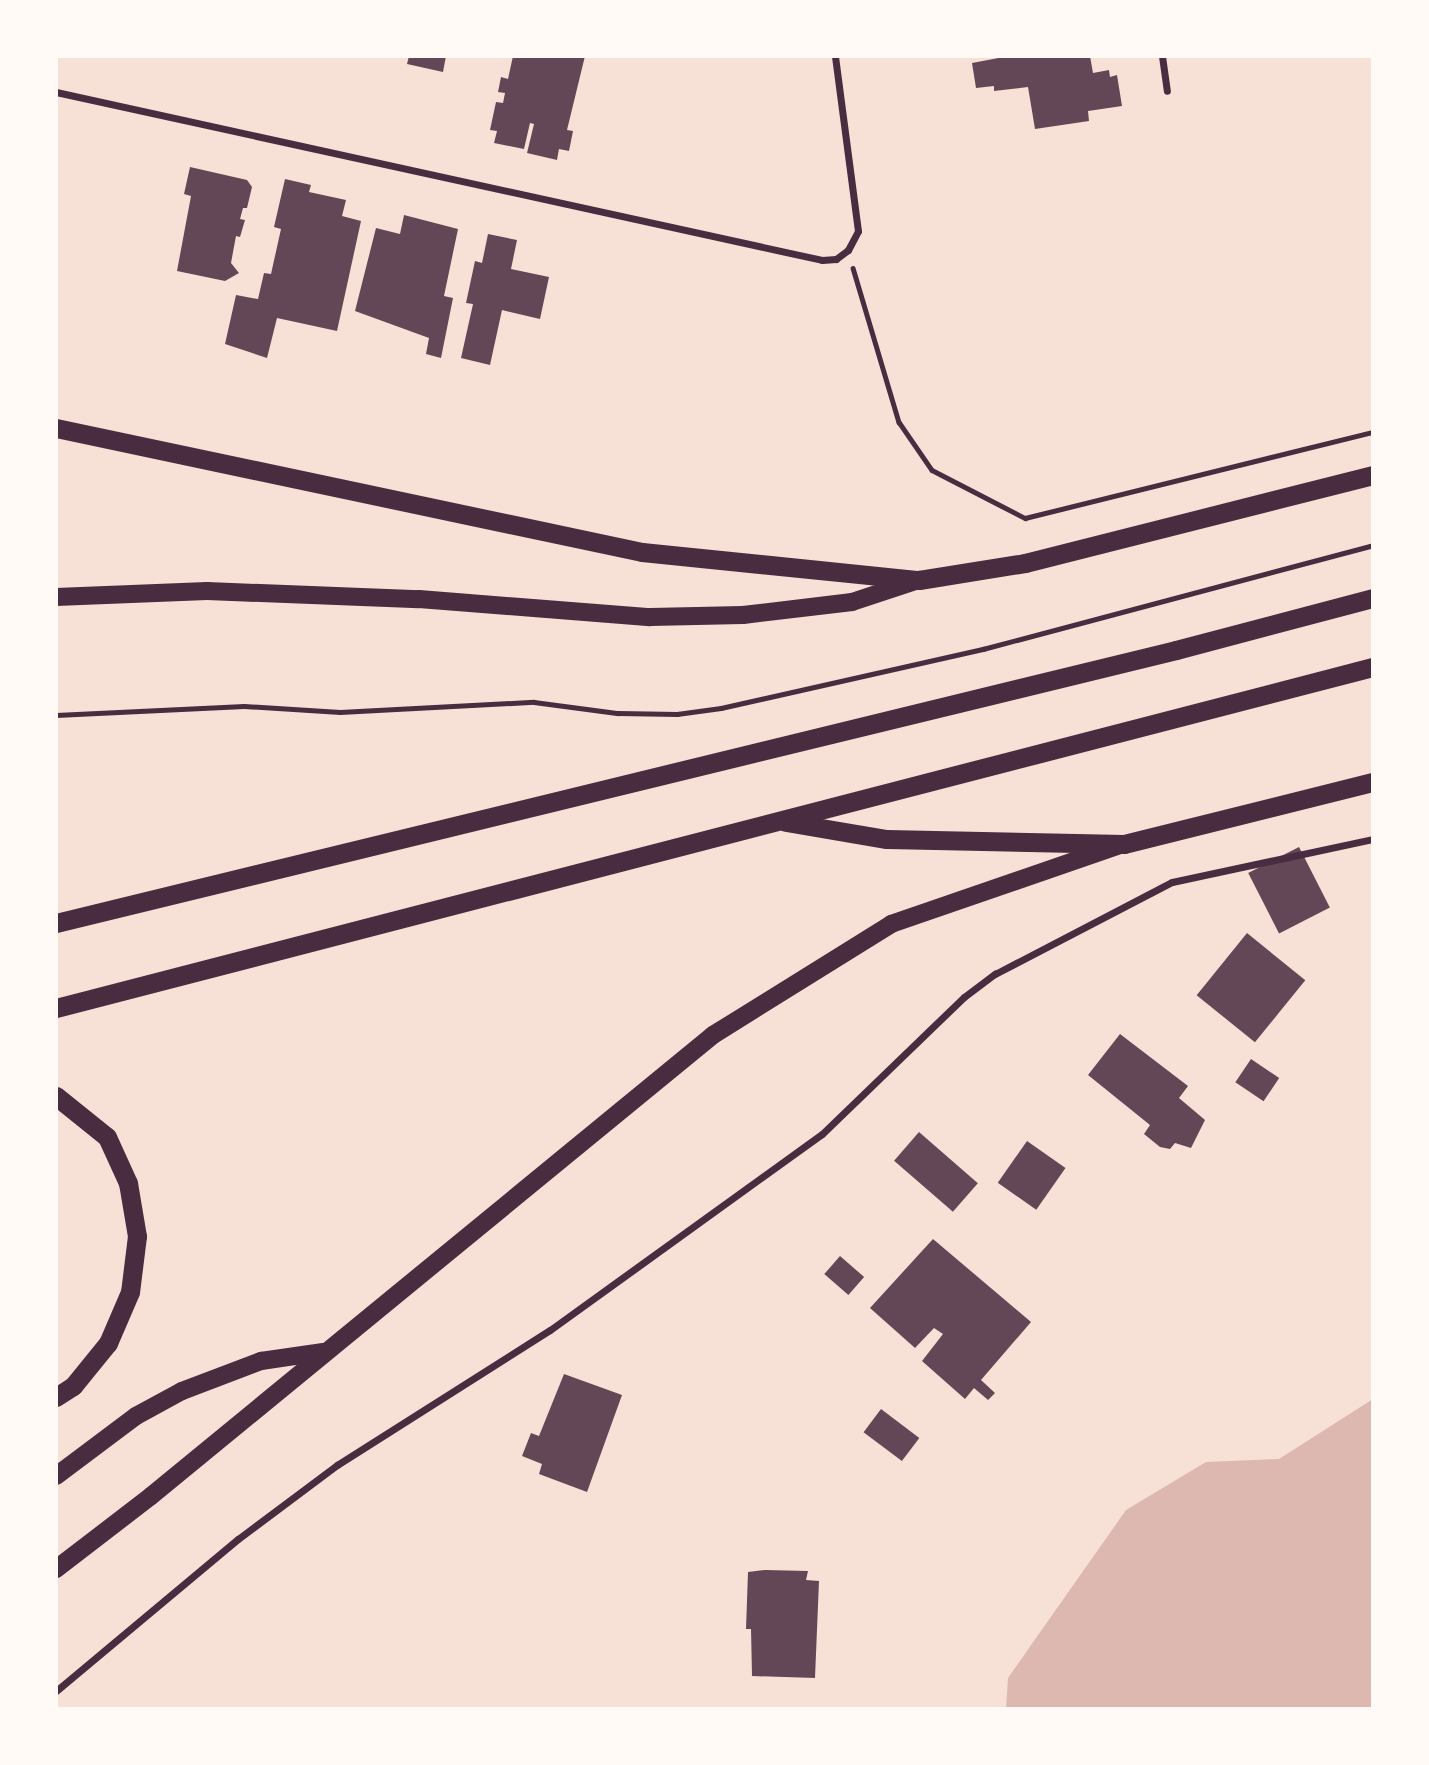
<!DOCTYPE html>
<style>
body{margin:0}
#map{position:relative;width:1429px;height:1765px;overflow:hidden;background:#f7e1d7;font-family:"Fira Sans Condensed",sans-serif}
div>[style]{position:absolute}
.water>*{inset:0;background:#dcb8b0}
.building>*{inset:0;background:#644757;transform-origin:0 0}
.path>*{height:4.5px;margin:-2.25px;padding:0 2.25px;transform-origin:2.25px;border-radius:2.25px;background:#4a2c40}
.minor>*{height:7px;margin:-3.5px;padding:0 3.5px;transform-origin:3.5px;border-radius:3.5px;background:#4a2c40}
.primary>*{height:18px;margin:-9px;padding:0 9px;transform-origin:9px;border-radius:9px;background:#4a2c40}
.trunk>*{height:19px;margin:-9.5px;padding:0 9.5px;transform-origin:9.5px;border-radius:9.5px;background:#4a2c40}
span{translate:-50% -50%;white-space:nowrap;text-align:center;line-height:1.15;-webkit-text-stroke:7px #fffaf5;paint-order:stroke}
.frame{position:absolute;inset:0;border:58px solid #fffaf5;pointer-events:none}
</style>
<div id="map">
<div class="water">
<div style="clip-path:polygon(1373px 1399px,1373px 1709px,1006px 1709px,1008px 1678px,1126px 1510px,1206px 1462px,1279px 1459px)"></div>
</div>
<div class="building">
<div style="clip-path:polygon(409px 56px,446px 56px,443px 72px,407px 64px)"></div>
<div style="clip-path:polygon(513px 56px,585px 56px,567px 130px,573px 131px,569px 151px,559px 149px,557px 160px,527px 153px,534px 124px,530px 123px,524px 149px,494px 143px,497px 131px,490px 130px,496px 102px,503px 103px,505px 93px,498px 92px,501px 77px,508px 79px)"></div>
<div style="clip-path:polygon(1009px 56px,1090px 56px,1093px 73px,1109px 70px,1110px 77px,1117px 75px,1122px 106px,1088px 111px,1089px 121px,1035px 129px,1028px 87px,994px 91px,994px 86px,976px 88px,972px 63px)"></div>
<div style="clip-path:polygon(190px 167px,247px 180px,252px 187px,247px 208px,243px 208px,240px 219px,245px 220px,240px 237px,236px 236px,231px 263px,239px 273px,225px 281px,177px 271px,191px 196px,184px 194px)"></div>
<div style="clip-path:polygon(285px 179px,311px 185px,309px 192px,346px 200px,342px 216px,361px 221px,337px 331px,277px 318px,267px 358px,225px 344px,236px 295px,258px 299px,264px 273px,271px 274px,281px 229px,274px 227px)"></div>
<div style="clip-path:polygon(404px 215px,458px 229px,444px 296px,453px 298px,441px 358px,426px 354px,429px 338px,355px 311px,376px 228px,400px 234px)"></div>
<div style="clip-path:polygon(488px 234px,517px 240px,511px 269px,549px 277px,540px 319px,502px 310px,490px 365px,461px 358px,473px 304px,466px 303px,475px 261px,482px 263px)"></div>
<div style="left:1299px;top:847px;width:68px;height:57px;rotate:63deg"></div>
<div style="left:1247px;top:933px;width:75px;height:80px;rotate:39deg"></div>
<div style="clip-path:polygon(1120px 1034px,1188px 1086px,1179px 1098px,1205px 1120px,1191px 1148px,1175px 1143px,1170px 1149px,1160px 1147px,1144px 1134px,1150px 1125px,1088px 1075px)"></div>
<div style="left:1251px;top:1059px;width:34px;height:28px;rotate:34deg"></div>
<div style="left:919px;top:1132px;width:78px;height:38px;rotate:41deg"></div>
<div style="left:1027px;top:1141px;width:47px;height:51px;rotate:35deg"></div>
<div style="clip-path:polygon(933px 1239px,1031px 1322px,981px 1380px,995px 1393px,988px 1400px,974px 1388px,965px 1399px,922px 1361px,943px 1334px,934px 1328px,915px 1348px,870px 1308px)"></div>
<div style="left:840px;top:1256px;width:32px;height:24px;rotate:41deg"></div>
<div style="clip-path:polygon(564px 1374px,622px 1395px,587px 1492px,539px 1474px,542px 1464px,522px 1456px,531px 1433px,539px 1436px)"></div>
<div style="left:881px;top:1409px;width:48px;height:29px;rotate:37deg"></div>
<div style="clip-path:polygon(765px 1570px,808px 1571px,806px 1580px,819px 1581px,815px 1678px,752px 1676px,751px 1629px,746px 1629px,748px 1572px)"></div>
</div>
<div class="path">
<div style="left:853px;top:268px;width:161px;rotate:73.4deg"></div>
<div style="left:899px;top:422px;width:58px;rotate:55.5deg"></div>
<div style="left:932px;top:470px;width:105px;rotate:27.3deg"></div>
<div style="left:1025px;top:518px;width:358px;rotate:-13.9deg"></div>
<div style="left:56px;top:715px;width:188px;rotate:-2.7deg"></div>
<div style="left:244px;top:706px;width:96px;rotate:3.6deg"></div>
<div style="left:340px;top:712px;width:194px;rotate:-3deg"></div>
<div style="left:534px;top:702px;width:85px;rotate:7.5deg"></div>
<div style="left:618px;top:713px;width:59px;rotate:1deg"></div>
<div style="left:677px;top:714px;width:44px;rotate:-7.8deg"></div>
<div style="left:721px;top:708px;width:269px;rotate:-12.7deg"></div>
<div style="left:983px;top:649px;width:404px;rotate:-14.9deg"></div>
</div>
<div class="minor">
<div style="left:1162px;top:56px;width:35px;rotate:82deg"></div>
<div style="left:56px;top:92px;width:784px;rotate:12.37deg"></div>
<div style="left:822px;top:260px;width:14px;rotate:-4deg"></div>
<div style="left:836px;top:259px;width:15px;rotate:-37deg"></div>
<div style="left:848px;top:250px;width:21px;rotate:-62deg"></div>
<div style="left:858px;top:231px;width:177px;rotate:-97.5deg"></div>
<div style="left:56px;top:1691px;width:237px;rotate:-39.9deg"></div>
<div style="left:238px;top:1539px;width:124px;rotate:-36.8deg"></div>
<div style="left:337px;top:1465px;width:252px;rotate:-32.4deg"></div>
<div style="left:550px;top:1330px;width:335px;rotate:-35.8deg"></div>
<div style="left:822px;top:1134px;width:197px;rotate:-44deg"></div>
<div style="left:964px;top:997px;width:39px;rotate:-37deg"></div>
<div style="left:995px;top:974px;width:199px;rotate:-27.5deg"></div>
<div style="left:1172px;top:882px;width:206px;rotate:-12.1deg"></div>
</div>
<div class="primary">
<div style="left:56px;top:597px;width:151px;rotate:-2.3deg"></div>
<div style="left:207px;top:591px;width:212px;rotate:2.2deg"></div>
<div style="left:419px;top:599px;width:232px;rotate:4.5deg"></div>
<div style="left:650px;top:617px;width:93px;rotate:-1.2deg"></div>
<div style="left:743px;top:615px;width:110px;rotate:-6.8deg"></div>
<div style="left:852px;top:602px;width:71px;rotate:-18.2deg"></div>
<div style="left:56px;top:1476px;width:100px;rotate:-36.9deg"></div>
<div style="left:136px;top:1416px;width:52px;rotate:-28.5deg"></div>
<div style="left:182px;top:1391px;width:85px;rotate:-20.8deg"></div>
<div style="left:261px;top:1361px;width:63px;rotate:-8.3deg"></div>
<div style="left:56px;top:1569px;width:120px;rotate:-37.5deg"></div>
<div style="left:151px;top:1496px;width:727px;rotate:-39.36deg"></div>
<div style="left:713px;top:1035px;width:210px;rotate:-31.9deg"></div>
<div style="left:891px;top:924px;width:240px;rotate:-19deg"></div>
</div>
<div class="trunk">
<div style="left:56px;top:428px;width:599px;rotate:11.95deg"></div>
<div style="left:642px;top:552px;width:278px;rotate:5.8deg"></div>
<div style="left:919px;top:580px;width:107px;rotate:-9.1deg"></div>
<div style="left:1025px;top:563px;width:359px;rotate:-14.2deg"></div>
<div style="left:786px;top:822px;width:102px;rotate:9.6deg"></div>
<div style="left:887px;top:839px;width:237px;rotate:1.2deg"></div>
<div style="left:1124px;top:844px;width:257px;rotate:-14deg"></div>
<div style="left:56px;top:923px;width:1153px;rotate:-13.7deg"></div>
<div style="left:1176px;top:650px;width:204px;rotate:-14.8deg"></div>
<div style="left:56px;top:1008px;width:1360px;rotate:-14.52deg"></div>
<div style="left:56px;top:1096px;width:65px;rotate:38.8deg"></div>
<div style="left:107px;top:1137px;width:51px;rotate:65.5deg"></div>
<div style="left:128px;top:1183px;width:54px;rotate:80.4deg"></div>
<div style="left:137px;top:1236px;width:56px;rotate:97.1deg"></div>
<div style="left:130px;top:1292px;width:56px;rotate:113.3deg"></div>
<div style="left:108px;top:1343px;width:55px;rotate:129.1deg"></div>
<div style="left:73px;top:1386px;width:20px;rotate:147deg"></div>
</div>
<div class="frame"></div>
</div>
